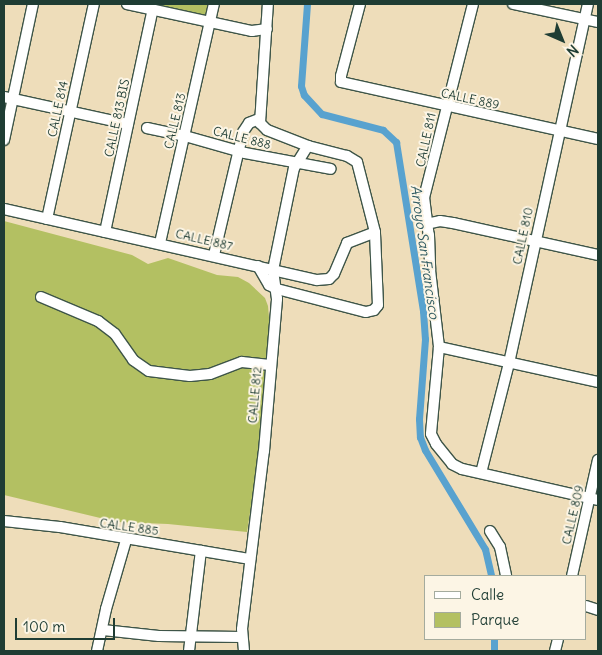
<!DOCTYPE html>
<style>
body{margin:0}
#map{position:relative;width:602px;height:655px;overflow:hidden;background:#eeddba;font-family:Delius,sans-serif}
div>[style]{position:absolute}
.green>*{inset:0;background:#b3c062}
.stream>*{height:2px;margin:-1px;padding:0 1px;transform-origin:1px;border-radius:1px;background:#58a2cf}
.canal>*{height:7px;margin:-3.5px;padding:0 3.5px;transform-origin:3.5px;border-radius:3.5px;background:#58a2cf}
.roads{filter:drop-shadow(1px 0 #3e5548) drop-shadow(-1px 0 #3e5548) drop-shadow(0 1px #3e5548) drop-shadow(0 -1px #3e5548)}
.minor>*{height:10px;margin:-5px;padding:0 5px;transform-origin:5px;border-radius:5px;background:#fff}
span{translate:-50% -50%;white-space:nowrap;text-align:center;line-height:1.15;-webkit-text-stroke:4px #fcf5e5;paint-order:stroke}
.street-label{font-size:12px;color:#1f3d34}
.water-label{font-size:14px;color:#305b62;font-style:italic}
.frame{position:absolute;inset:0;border:5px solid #1f3d34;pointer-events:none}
.legend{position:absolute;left:424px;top:575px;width:162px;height:65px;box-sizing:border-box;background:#fcf5e5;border:1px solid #a4ab9e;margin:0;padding:6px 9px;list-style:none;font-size:15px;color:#1f3d34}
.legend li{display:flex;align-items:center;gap:10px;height:25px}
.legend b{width:25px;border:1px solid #a4ab9e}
.north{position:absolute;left:537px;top:15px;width:50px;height:50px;-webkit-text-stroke:4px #fcf5e5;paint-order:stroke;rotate:136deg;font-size:14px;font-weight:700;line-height:20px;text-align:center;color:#1f3d34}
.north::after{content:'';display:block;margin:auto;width:18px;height:22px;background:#1f3d34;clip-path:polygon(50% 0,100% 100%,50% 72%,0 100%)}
.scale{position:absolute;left:15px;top:618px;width:100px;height:22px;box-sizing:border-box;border:2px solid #1f3d34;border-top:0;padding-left:6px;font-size:15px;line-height:18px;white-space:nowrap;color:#1f3d34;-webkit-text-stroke:4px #fcf5e5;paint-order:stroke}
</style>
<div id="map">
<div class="green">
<div style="clip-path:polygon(152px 4px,209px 4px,206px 16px)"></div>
<div style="clip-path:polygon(4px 221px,132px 255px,148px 264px,168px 258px,217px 275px,238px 277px,249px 283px,265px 298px,268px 306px,270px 329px,260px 449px,247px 532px,168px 524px,117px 522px,4px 495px)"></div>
</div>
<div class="stream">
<div style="left:4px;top:650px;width:1px;rotate:90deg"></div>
</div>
<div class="canal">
<div style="left:307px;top:4px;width:82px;rotate:94.2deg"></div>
<div style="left:301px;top:86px;width:9px;rotate:72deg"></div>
<div style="left:304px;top:95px;width:26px;rotate:47deg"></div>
<div style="left:322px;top:114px;width:63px;rotate:14.7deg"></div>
<div style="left:383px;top:130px;width:18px;rotate:43deg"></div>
<div style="left:396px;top:142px;width:171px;rotate:80.9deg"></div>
<div style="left:423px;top:311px;width:28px;rotate:86deg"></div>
<div style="left:425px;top:339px;width:80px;rotate:94.3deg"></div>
<div style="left:419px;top:419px;width:18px;rotate:87deg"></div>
<div style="left:420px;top:437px;width:14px;rotate:69deg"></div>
<div style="left:425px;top:450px;width:116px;rotate:58.8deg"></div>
<div style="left:485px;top:549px;width:28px;rotate:77deg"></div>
<div style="left:494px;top:639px;width:12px;rotate:90deg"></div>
</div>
<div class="roads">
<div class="minor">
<div style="left:127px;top:4px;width:128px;rotate:12.2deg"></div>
<div style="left:252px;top:31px;width:15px;rotate:-8deg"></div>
<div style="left:360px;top:4px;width:74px;rotate:104.8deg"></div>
<div style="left:341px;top:76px;width:6px;rotate:90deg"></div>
<div style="left:341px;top:82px;width:263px;rotate:12.5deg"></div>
<div style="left:473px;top:4px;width:199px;rotate:104.2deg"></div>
<div style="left:424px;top:197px;width:38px;rotate:83deg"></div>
<div style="left:429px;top:235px;width:35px;rotate:88deg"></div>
<div style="left:430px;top:270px;width:78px;rotate:83.3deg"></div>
<div style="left:439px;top:347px;width:87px;rotate:95.3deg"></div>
<div style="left:431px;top:434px;width:11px;rotate:63deg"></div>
<div style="left:436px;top:444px;width:26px;rotate:51deg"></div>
<div style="left:452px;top:464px;width:11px;rotate:27deg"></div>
<div style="left:462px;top:469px;width:139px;rotate:12.8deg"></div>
<div style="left:513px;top:4px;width:87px;rotate:12deg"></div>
<div style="left:4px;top:97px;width:127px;rotate:12.3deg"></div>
<div style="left:147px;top:128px;width:39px;rotate:12deg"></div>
<div style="left:185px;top:136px;width:62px;rotate:15.8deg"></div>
<div style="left:245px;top:153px;width:87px;rotate:10.5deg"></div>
<div style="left:4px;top:140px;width:139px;rotate:-78deg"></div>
<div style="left:4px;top:209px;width:321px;rotate:12.8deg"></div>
<div style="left:317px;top:280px;width:12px;rotate:-5deg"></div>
<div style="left:329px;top:279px;width:7px;rotate:-45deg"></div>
<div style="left:334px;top:274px;width:34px;rotate:-67deg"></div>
<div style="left:347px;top:243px;width:30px;rotate:-21deg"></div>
<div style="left:47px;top:219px;width:220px;rotate:-77.7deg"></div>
<div style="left:426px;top:224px;width:14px;rotate:-12deg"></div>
<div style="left:440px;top:221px;width:13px;rotate:9deg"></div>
<div style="left:453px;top:223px;width:148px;rotate:12.4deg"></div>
<div style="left:105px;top:232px;width:228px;rotate:-77.9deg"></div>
<div style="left:160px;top:243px;width:245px;rotate:-77.3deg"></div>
<div style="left:214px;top:255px;width:126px;rotate:-76.7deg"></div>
<div style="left:243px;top:132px;width:11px;rotate:-56deg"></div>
<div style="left:249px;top:123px;width:11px;rotate:-22deg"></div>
<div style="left:258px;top:266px;width:22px;rotate:60deg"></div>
<div style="left:269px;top:285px;width:9px;rotate:27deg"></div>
<div style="left:277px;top:289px;width:92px;rotate:14.5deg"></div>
<div style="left:366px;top:312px;width:8px;rotate:-14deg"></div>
<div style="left:374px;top:310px;width:6px;rotate:-51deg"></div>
<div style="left:378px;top:305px;width:73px;rotate:-92.4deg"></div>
<div style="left:375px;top:232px;width:72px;rotate:-104.4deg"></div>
<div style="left:357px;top:162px;width:12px;rotate:-149deg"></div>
<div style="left:347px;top:156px;width:40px;rotate:-165.6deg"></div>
<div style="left:308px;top:146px;width:44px;rotate:-158.7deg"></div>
<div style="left:267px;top:130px;width:10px;rotate:-135deg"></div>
<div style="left:260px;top:123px;width:119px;rotate:-86.2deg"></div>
<div style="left:41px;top:297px;width:62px;rotate:22.8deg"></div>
<div style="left:98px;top:321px;width:21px;rotate:37deg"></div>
<div style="left:115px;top:334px;width:32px;rotate:55deg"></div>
<div style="left:133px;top:360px;width:19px;rotate:35deg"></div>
<div style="left:149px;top:371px;width:41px;rotate:7deg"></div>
<div style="left:190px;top:376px;width:20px;rotate:-6deg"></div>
<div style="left:210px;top:374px;width:34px;rotate:-21deg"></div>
<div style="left:242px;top:362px;width:28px;rotate:6deg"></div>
<div style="left:439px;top:347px;width:163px;rotate:12.4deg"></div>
<div style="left:481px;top:473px;width:114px;rotate:-75.7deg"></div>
<div style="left:509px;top:363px;width:368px;rotate:-77.6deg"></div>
<div style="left:4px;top:521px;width:56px;rotate:6.1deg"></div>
<div style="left:60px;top:527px;width:193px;rotate:9.6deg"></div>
<div style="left:490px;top:531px;width:19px;rotate:58deg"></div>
<div style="left:500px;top:547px;width:30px;rotate:78deg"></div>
<div style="left:572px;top:576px;width:119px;rotate:-77.4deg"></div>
<div style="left:586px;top:606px;width:13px;rotate:18deg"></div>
<div style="left:103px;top:630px;width:56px;rotate:6.1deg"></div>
<div style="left:159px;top:636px;width:83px;rotate:0.7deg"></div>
<div style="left:97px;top:651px;width:43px;rotate:-77.9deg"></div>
<div style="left:106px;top:609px;width:72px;rotate:-73.8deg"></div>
<div style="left:189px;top:651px;width:101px;rotate:-83.2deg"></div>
<div style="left:244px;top:651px;width:22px;rotate:-95deg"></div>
<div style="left:242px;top:629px;width:179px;rotate:-83deg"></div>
<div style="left:264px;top:451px;width:153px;rotate:-85.1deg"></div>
<div style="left:277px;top:299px;width:29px;rotate:-98deg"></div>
<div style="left:273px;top:270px;width:104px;rotate:-78.4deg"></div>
<div style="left:294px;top:168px;width:26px;rotate:-58deg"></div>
<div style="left:555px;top:651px;width:12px;rotate:-76deg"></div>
</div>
</div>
<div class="street-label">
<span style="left:470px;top:99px;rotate:12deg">CALLE 889</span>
<span style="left:58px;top:109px;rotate:-78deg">CALLE 814</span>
<span style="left:117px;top:118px;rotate:-78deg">CALLE 813 BIS</span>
<span style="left:175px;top:121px;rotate:-77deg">CALLE 813</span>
<span style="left:242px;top:138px;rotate:14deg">CALLE 888</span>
<span style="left:426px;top:140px;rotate:-78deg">CALLE 811</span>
<span style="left:523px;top:236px;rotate:-78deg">CALLE 810</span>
<span style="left:204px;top:240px;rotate:13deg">CALLE 887</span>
<span style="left:255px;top:395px;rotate:-85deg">CALLE 812</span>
<span style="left:573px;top:515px;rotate:-77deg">CALLE 809</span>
<span style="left:129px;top:527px;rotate:8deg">CALLE 885</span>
</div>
<div class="water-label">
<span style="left:425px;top:252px;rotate:82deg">Arroyo San Francisco</span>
</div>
<div class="frame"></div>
<ul class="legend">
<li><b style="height:6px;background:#fff"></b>Calle</li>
<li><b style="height:14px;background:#b3c062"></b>Parque</li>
</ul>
<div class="north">N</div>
<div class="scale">100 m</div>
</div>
